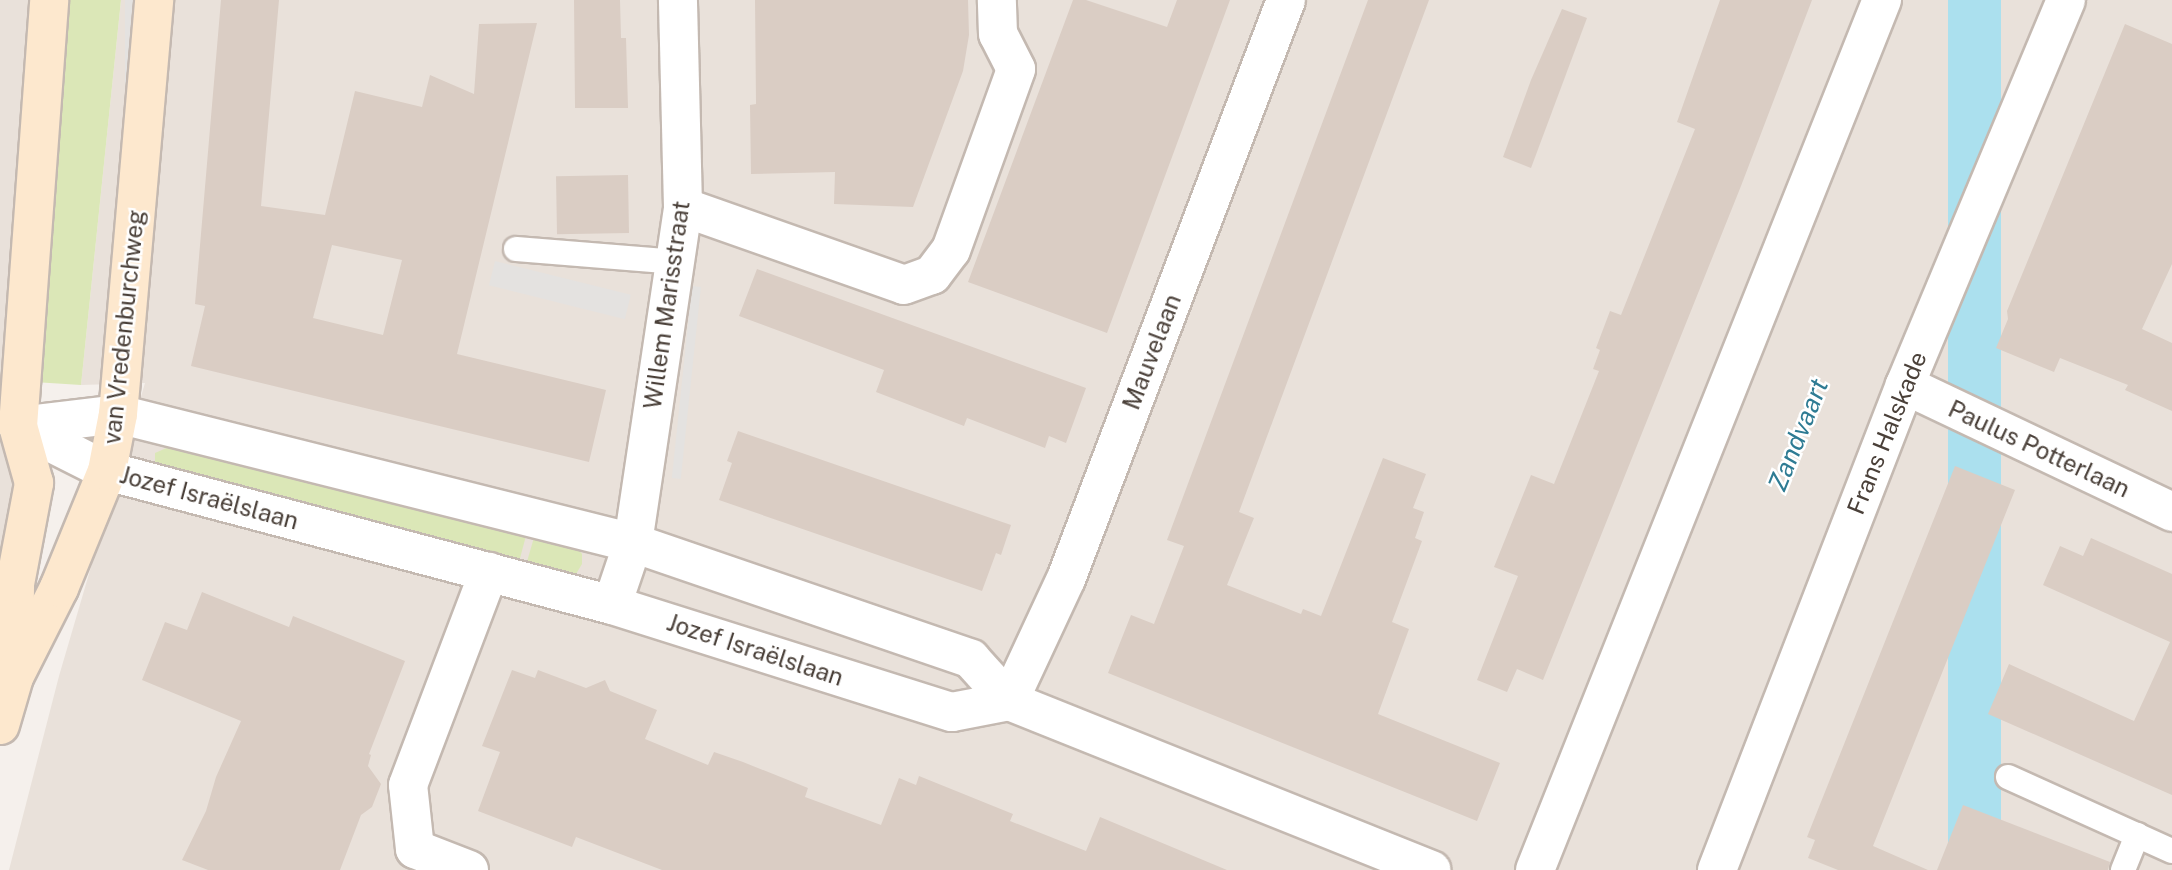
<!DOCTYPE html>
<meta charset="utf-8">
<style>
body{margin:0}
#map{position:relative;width:2172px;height:870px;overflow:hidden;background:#f5f0ec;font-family:"Public Sans",sans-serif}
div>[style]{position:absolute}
.residential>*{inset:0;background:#e9e1da}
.green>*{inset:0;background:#dbe7b7}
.parking>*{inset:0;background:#e4e2e0;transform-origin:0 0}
.water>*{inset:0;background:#abe0ee;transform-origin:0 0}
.building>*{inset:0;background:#dacdc4;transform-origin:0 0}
.roads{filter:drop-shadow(2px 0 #c4b9b1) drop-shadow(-2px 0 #c4b9b1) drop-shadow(0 2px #c4b9b1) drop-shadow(0 -2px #c4b9b1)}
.lane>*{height:24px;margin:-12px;padding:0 12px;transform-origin:12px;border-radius:12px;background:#fff}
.street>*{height:38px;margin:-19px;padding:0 19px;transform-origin:19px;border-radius:19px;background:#fff}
.secondary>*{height:38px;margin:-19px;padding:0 19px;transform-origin:19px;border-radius:19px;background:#fde8ce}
span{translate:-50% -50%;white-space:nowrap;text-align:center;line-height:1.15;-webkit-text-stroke:5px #fff;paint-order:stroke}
.street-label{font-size:24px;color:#4a4039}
.water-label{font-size:26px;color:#2e7b93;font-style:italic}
</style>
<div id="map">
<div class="residential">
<div style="clip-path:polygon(0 0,64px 0,34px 382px,0 601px)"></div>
<div style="clip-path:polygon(121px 0,2172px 0,2172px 870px,9px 870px,59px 676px,145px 383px,81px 385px)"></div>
</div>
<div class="green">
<div style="clip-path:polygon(64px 0,121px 0,81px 385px,34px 382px)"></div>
<div style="clip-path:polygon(171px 446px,527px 532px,519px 562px,155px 468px,155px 453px)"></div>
<div style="clip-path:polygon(535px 534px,575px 545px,582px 554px,582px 564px,576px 574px,566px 577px,526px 565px)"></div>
</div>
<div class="parking">
<div style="left:125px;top:0;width:12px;height:342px"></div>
<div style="left:495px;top:261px;width:140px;height:25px;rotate:14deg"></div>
<div style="left:692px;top:286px;width:9px;height:193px;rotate:6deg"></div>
</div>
<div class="water">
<div style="left:1948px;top:0;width:53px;height:936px"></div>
</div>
<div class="building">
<div style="clip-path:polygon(evenodd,221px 0,279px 0,261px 206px,325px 215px,355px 91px,422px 107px,430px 75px,474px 94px,479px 24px,537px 23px,457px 354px,606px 390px,589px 462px,191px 366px,205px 306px,195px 304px,221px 0,332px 245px,402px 260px,383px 335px,313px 318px,332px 245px)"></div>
<div style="clip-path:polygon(574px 0,620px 0,621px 38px,626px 38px,628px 108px,575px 108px)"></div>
<div style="clip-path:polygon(755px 0,968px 0,969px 35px,963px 71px,913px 207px,834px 204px,835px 172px,751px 174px,750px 105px,756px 104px)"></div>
<div style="clip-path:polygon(1073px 0,1086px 0,1167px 27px,1177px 0,1230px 0,1107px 333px,968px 282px)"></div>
<div style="clip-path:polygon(1368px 0,1429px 0,1239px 512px,1254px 518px,1227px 585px,1301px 614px,1303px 609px,1321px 616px,1383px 458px,1426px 474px,1413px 508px,1424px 512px,1415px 538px,1422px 541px,1392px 622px,1409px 629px,1378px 714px,1500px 763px,1477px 821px,1108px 673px,1131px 615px,1154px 624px,1184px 546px,1167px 540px)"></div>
<div style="clip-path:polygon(1720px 0,1812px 0,1741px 186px,1543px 680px,1517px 669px,1507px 692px,1477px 680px,1518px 576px,1494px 567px,1531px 475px,1554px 484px,1570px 444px,1599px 371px,1593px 369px,1600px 350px,1596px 348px,1610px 311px,1621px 315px,1695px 129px,1677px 122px)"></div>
<div style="clip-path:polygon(1562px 9px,1587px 18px,1531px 168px,1503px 157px,1531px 80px)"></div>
<div style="clip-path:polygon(2125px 24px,2172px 44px,2172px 264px,2142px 329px,2172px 343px,2172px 411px,2125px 390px,2128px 385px,2060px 358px,2054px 372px,1996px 348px,2008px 319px,2007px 311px)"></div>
<div style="left:628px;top:175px;width:58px;height:72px;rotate:89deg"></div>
<div style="clip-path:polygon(757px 269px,1086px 388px,1066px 443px,1049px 436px,1045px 448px,967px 418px,964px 426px,876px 392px,884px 370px,739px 316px)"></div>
<div style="clip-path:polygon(738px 431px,1011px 525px,1001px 555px,996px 553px,982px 591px,719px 500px,732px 463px,727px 461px)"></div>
<div style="clip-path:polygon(1955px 466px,2015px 490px,1873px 846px,1928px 870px,1838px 870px,1808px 858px,1815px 840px,1807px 837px)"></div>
<div style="clip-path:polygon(2091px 538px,2172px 574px,2172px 795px,1988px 714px,2009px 664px,2134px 721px,2170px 642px,2043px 585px,2060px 546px,2083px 556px)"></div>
<div style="clip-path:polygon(202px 592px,289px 627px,293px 616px,405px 661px,369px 754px,371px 755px,368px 766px,381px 784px,372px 807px,361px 815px,340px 870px,208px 870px,182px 860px,206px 811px,216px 777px,241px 721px,142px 680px,165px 622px,187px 630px)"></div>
<div style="clip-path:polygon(512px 670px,535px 678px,538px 670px,586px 688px,605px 680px,610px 691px,657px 710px,645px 739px,708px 765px,714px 752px,743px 762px,808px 788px,805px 797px,881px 825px,899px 778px,916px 785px,919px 776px,1013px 814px,1010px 821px,1086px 851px,1100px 817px,1227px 870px,662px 870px,576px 837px,572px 847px,478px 811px,500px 752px,482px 746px)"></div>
<div style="clip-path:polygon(1963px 805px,2110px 862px,2108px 870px,1937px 870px)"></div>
</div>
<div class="roads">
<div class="lane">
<div style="left:516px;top:249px;width:162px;rotate:4.6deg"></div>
<div style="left:2008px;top:777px;width:180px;rotate:24.3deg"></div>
<div style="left:2123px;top:870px;width:38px;rotate:-68deg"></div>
</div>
<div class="street">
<div style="left:683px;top:207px;width:234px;rotate:19.4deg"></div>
<div style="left:904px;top:285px;width:30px;rotate:-20deg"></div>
<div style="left:932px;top:275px;width:31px;rotate:-53deg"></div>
<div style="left:951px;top:250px;width:192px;rotate:-70.2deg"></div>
<div style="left:1016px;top:69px;width:39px;rotate:-117deg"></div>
<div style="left:998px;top:34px;width:34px;rotate:-92deg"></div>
<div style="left:1905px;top:385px;width:296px;rotate:25.4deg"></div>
<div style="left:18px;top:426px;width:101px;rotate:-6.8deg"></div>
<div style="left:118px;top:414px;width:531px;rotate:14.06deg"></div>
<div style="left:633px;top:543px;width:357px;rotate:18.9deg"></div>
<div style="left:971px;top:659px;width:57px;rotate:47.9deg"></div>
<div style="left:1009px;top:701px;width:455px;rotate:21.8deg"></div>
<div style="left:18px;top:426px;width:100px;rotate:26.8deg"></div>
<div style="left:107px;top:471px;width:522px;rotate:14.86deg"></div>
<div style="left:612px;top:605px;width:356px;rotate:17.5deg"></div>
<div style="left:952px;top:712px;width:58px;rotate:-10.9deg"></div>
<div style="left:612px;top:605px;width:65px;rotate:-71.3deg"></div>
<div style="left:633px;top:543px;width:340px;rotate:-81.5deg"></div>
<div style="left:683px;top:207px;width:207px;rotate:-91.4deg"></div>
<div style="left:1009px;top:701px;width:135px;rotate:-65deg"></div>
<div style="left:1066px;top:579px;width:619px;rotate:-69.19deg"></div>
<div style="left:469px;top:870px;width:58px;rotate:-158.7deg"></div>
<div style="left:415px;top:849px;width:64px;rotate:-96.2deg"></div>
<div style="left:408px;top:785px;width:228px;rotate:-69.2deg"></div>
<div style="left:1535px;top:870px;width:937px;rotate:-68.26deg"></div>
<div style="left:1717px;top:870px;width:520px;rotate:-68.81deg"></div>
<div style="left:1905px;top:385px;width:417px;rotate:-67.3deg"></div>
</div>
<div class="secondary">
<div style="left:14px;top:668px;width:84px;rotate:-89.3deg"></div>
<div style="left:15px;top:584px;width:103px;rotate:-79.3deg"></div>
<div style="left:34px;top:483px;width:59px;rotate:-105.7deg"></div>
<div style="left:18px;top:426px;width:427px;rotate:-85.8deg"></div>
<div style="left:0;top:725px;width:50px;rotate:-73.7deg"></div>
<div style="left:14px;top:677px;width:100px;rotate:-63.2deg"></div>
<div style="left:59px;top:588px;width:126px;rotate:-67.7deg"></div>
<div style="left:107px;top:471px;width:58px;rotate:-79.1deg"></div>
<div style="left:118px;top:414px;width:416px;rotate:-85deg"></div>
</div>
</div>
<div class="street-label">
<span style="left:667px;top:305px;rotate:-82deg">Willem Marisstraat</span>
<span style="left:124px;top:327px;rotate:-84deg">van Vredenburchweg</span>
<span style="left:1152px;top:352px;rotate:-69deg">Mauvelaan</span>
<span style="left:1887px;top:433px;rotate:-68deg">Frans Halskade</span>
<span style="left:2039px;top:449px;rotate:25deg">Paulus Potterlaan</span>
<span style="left:209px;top:498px;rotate:15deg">Jozef Israëlslaan</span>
<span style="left:755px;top:650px;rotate:18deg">Jozef Israëlslaan</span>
</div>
<div class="water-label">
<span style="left:1798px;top:435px;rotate:-68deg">Zandvaart</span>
</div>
</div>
